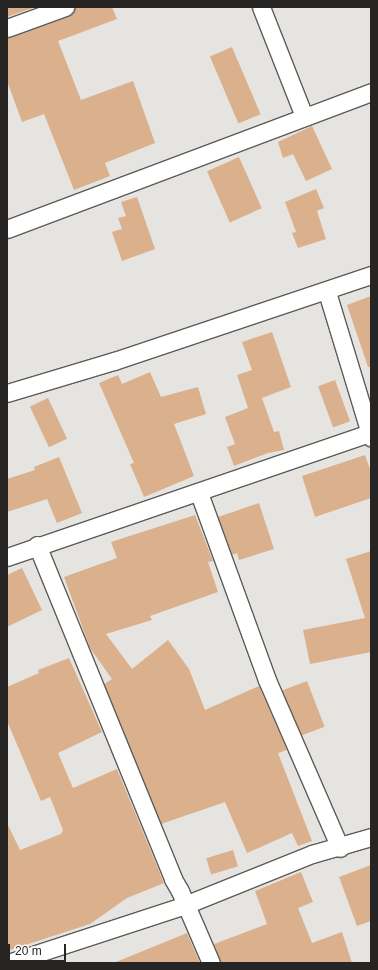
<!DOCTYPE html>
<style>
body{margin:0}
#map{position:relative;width:378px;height:970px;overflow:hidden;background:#e6e4e0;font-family:Helvetica,sans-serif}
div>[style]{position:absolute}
.building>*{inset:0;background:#dbb08c;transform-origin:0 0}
.roads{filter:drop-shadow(1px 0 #5d5c58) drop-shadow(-1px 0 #5d5c58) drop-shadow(0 1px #5d5c58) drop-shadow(0 -1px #5d5c58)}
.street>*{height:17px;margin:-8.5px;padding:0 8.5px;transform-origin:8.5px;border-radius:8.5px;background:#fff}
span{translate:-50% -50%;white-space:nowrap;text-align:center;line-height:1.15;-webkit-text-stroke:3px #fff;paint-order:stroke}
.frame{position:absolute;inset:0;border:8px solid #262524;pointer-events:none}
.scale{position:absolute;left:8px;top:944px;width:58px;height:18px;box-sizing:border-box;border:2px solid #262524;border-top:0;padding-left:5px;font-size:12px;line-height:14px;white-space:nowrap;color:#262524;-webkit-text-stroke:3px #fff;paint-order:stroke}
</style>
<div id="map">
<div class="building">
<div style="clip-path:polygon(7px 7px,36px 7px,7px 17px)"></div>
<div style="clip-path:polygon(75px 7px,112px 7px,117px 19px,58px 41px,81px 100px,133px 81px,155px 143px,105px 163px,110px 176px,74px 190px,44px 114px,22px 122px,7px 81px,7px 38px,68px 16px)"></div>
<div style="left:232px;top:47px;width:73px;height:24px;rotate:67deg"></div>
<div style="clip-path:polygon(312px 126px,332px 169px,306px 181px,293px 154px,283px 158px,278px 142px)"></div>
<div style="left:239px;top:157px;width:56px;height:35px;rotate:66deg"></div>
<div style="clip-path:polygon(316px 189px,324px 208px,317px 211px,326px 239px,298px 248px,292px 233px,296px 232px,285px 202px)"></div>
<div style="clip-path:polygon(137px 197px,155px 249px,122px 261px,112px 232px,122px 229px,118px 218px,126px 216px,121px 202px)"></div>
<div style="clip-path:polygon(371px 296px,371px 367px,368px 367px,347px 305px)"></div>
<div style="clip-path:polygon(272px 332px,291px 387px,262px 398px,274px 432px,279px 431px,284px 450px,268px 453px,234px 466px,227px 447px,235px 444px,225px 417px,248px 408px,237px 375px,252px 370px,242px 342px)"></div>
<div style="clip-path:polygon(150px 372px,161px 397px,198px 387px,206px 414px,174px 424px,194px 476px,144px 497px,130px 464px,134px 463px,99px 383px,118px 375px,122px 384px)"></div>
<div style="left:335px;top:380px;width:44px;height:18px;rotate:70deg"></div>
<div style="left:48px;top:398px;width:45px;height:20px;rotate:65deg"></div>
<div style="clip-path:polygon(365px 455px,371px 472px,371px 498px,315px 517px,302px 476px)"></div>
<div style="clip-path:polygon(59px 457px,82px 513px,57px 523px,47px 499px,7px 512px,7px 479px,35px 470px,34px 467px)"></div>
<div style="clip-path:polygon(259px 503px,274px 549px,239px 560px,237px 553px,232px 555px,218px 517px)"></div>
<div style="clip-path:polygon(195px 515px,213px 561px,208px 562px,218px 592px,150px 616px,152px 620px,106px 634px,132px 669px,168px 640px,189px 669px,205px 710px,259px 686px,287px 750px,278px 753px,312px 841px,298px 846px,292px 833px,247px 853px,225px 802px,161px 824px,104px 684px,112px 679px,90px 648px,64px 577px,117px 558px,111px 542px)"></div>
<div style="clip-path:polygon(371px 551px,371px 652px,310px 664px,303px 630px,365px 618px,346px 559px)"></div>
<div style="clip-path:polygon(22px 568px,42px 610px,7px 627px,7px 575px)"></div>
<div style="clip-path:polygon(69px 658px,102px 732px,58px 753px,73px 788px,117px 769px,164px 883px,127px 898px,90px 924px,7px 951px,7px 823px,20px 850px,61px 834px,63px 830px,50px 797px,41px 801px,7px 721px,7px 687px,39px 673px,38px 670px)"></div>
<div style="left:307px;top:681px;width:49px;height:26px;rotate:69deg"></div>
<div style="left:233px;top:850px;width:17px;height:28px;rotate:73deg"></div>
<div style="clip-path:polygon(371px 865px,371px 921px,357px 926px,339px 877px)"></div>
<div style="clip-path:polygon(301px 872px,313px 902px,298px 908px,312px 943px,342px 932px,352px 963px,221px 963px,214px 944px,267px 924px,255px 891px)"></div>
<div style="clip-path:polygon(187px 933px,200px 963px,116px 963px,116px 962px)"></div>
</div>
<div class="roads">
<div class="street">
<div style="left:261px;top:7px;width:117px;rotate:68.5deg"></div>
<div style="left:7px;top:28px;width:62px;rotate:-19.9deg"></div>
<div style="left:7px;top:229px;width:389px;rotate:-20.6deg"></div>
<div style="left:327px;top:292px;width:152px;rotate:73.1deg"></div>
<div style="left:7px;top:393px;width:112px;rotate:-16.7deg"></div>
<div style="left:114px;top:361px;width:271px;rotate:-18.5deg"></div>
<div style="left:199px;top:493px;width:199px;rotate:70deg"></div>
<div style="left:267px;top:680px;width:183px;rotate:66.5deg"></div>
<div style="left:37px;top:545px;width:361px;rotate:67.8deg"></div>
<div style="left:173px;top:879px;width:14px;rotate:60deg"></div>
<div style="left:180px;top:891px;width:78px;rotate:66.7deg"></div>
<div style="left:7px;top:557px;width:383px;rotate:-18.9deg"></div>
<div style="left:8px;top:963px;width:186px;rotate:-18.1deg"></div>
<div style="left:185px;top:905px;width:137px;rotate:-21.9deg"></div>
<div style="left:312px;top:854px;width:61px;rotate:-16.1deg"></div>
</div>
</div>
<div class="frame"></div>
<div class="scale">20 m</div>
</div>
